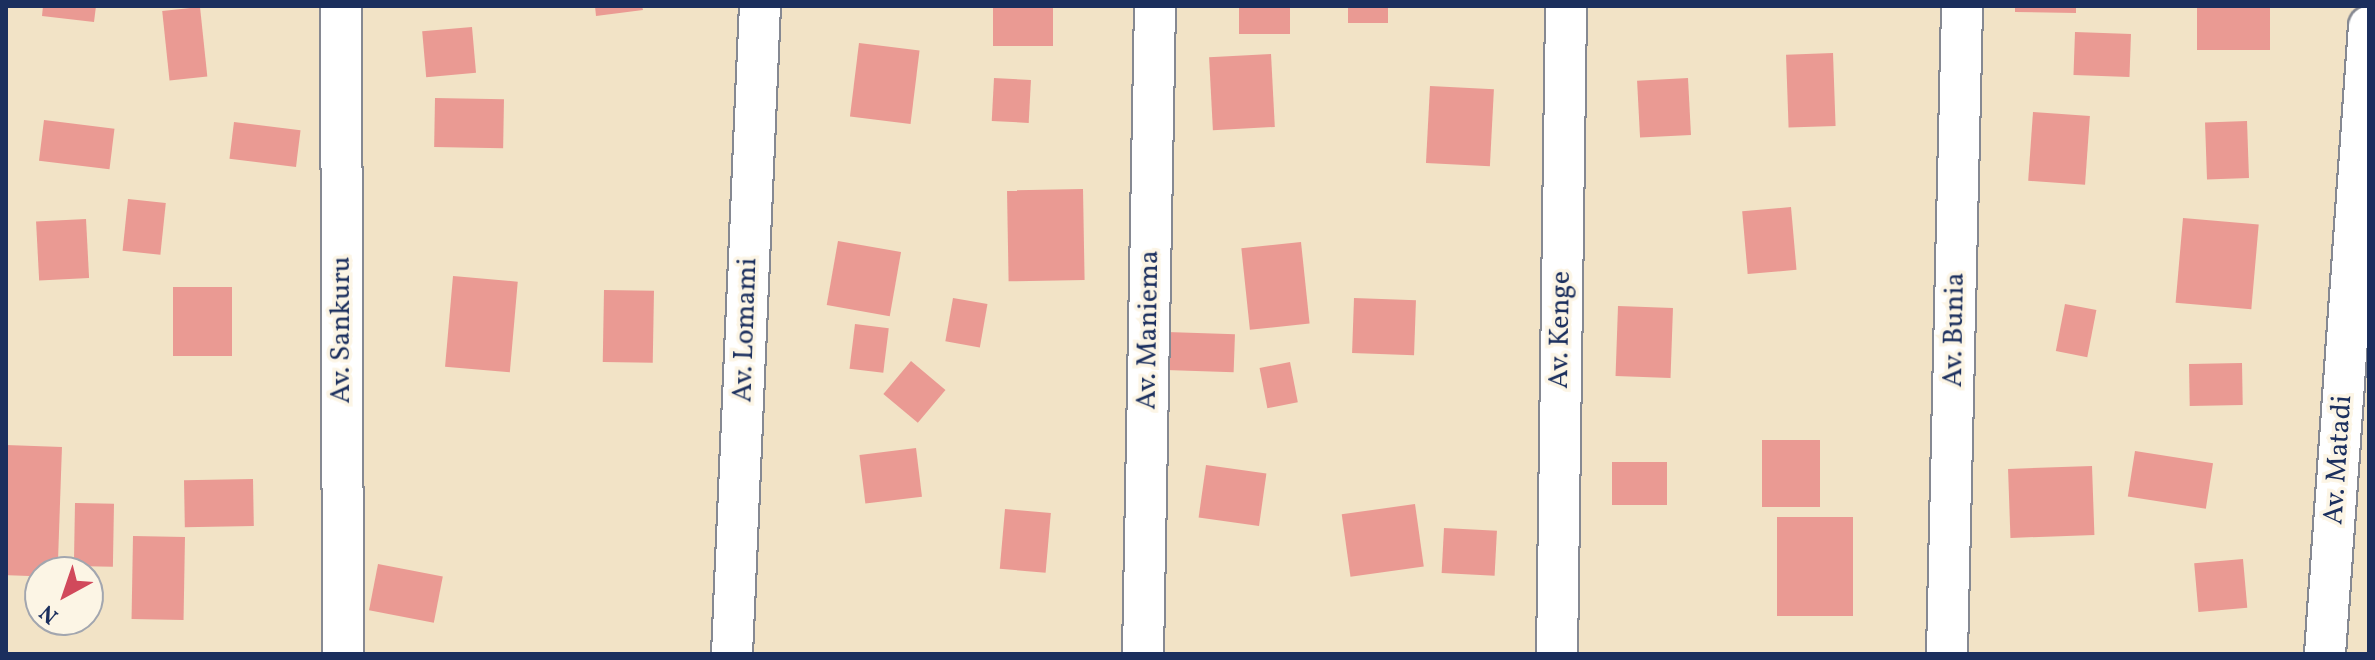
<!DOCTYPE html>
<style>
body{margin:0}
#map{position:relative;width:2375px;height:660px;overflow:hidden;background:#f2e3c6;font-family:Vollkorn,serif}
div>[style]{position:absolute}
.building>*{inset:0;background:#ea9a93;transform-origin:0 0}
.roads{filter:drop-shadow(2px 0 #868992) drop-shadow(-2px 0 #868992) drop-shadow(0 2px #868992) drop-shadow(0 -2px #868992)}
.minor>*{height:40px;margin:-20px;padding:0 20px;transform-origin:20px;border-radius:20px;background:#fff}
span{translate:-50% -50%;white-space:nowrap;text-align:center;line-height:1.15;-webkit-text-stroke:7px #fcf5e5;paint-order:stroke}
.street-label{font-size:28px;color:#1b2f5e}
.frame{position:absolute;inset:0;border:8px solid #1b2f5e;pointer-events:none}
.north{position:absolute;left:24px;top:556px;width:80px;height:80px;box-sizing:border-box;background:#fcf5e5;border:2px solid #a2a6af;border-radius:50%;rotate:220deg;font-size:22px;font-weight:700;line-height:32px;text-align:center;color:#1b2f5e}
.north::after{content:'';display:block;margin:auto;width:28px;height:36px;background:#d1495b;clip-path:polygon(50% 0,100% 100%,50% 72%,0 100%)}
</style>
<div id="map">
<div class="building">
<div style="clip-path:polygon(43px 6px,96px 6px,94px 22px,42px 16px)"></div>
<div style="clip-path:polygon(595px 6px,642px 6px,643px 10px,596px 16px)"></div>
<div style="left:993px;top:6px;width:60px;height:40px"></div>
<div style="left:1239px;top:6px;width:51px;height:28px"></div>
<div style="left:1348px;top:6px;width:40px;height:17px"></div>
<div style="clip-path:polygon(2015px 6px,2076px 6px,2076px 13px,2015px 12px)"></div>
<div style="left:2197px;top:6px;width:73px;height:44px"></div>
<div style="left:200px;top:7px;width:70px;height:38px;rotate:84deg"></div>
<div style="left:472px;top:27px;width:46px;height:50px;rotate:85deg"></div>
<div style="left:2075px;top:32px;width:56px;height:43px;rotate:2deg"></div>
<div style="left:859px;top:43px;width:61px;height:74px;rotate:7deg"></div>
<div style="left:1833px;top:53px;width:73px;height:47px;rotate:88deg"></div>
<div style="left:1271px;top:54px;width:73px;height:62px;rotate:87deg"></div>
<div style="left:994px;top:78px;width:37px;height:43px;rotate:3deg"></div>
<div style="left:1688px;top:78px;width:57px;height:51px;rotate:87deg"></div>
<div style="left:1430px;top:86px;width:64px;height:77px;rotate:3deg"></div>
<div style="left:435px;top:98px;width:69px;height:49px;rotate:1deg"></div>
<div style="left:2033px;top:112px;width:57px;height:69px;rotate:4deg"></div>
<div style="left:44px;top:120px;width:71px;height:41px;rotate:7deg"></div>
<div style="left:2247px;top:121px;width:57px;height:42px;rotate:88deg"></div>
<div style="left:234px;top:122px;width:67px;height:37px;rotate:7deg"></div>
<div style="left:1083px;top:189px;width:91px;height:76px;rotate:89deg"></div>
<div style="left:128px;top:199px;width:38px;height:52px;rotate:6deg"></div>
<div style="left:1791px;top:207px;width:63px;height:49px;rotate:85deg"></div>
<div style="left:2183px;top:218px;width:76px;height:85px;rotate:5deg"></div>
<div style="left:86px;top:219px;width:59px;height:50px;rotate:87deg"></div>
<div style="left:838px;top:241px;width:64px;height:65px;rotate:10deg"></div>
<div style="left:1301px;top:242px;width:82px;height:60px;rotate:84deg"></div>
<div style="left:453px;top:276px;width:65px;height:91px;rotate:5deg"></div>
<div style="left:173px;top:287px;width:59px;height:69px"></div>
<div style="left:604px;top:290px;width:50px;height:72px;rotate:1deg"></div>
<div style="left:953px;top:298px;width:35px;height:44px;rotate:10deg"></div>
<div style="left:1354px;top:298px;width:62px;height:55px;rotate:2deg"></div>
<div style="left:2065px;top:304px;width:32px;height:48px;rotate:11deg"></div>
<div style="left:1618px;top:306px;width:55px;height:70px;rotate:2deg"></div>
<div style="left:855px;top:324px;width:34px;height:45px;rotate:7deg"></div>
<div style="left:1167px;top:332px;width:68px;height:38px;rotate:2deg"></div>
<div style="left:911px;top:361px;width:45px;height:43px;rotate:40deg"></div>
<div style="left:1290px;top:362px;width:41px;height:31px;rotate:79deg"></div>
<div style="left:2242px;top:363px;width:42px;height:53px;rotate:89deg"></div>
<div style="left:1762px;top:440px;width:58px;height:67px"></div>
<div style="left:6px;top:445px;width:56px;height:130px;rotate:2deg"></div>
<div style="left:916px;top:448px;width:49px;height:57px;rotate:83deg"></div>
<div style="left:2135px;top:451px;width:79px;height:46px;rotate:9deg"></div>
<div style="left:1612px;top:462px;width:55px;height:43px"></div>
<div style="left:1206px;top:465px;width:61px;height:53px;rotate:8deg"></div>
<div style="left:2092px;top:466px;width:69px;height:84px;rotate:88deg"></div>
<div style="left:253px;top:479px;width:47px;height:69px;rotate:89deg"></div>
<div style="left:75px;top:503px;width:39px;height:63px;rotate:1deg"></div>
<div style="left:1415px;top:504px;width:63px;height:74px;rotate:82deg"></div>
<div style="left:1005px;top:509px;width:46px;height:60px;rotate:5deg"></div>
<div style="left:1853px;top:517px;width:99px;height:76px;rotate:90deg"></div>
<div style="left:1444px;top:528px;width:53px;height:45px;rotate:3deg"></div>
<div style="left:133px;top:536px;width:52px;height:83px;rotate:1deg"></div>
<div style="left:2243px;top:559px;width:49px;height:49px;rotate:85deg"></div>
<div style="left:378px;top:564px;width:66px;height:47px;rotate:11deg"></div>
</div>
<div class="roads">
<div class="minor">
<div style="left:341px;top:6px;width:648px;rotate:89.82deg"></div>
<div style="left:732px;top:654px;width:649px;rotate:-87.53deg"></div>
<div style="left:1143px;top:654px;width:648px;rotate:-88.94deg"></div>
<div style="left:1557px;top:654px;width:648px;rotate:-89.2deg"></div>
<div style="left:1947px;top:654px;width:648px;rotate:-88.67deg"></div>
<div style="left:2325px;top:654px;width:629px;rotate:-85.99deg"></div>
</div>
</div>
<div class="street-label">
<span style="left:342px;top:330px;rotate:-90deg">Av. Sankuru</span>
<span style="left:746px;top:330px;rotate:-88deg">Av. Lomami</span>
<span style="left:1149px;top:330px;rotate:-89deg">Av. Maniema</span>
<span style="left:1561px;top:330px;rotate:-89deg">Av. Kenge</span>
<span style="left:1955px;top:330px;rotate:-89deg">Av. Bunia</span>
<span style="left:2339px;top:460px;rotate:-86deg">Av. Matadi</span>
</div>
<div class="frame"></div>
<div class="north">N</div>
</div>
